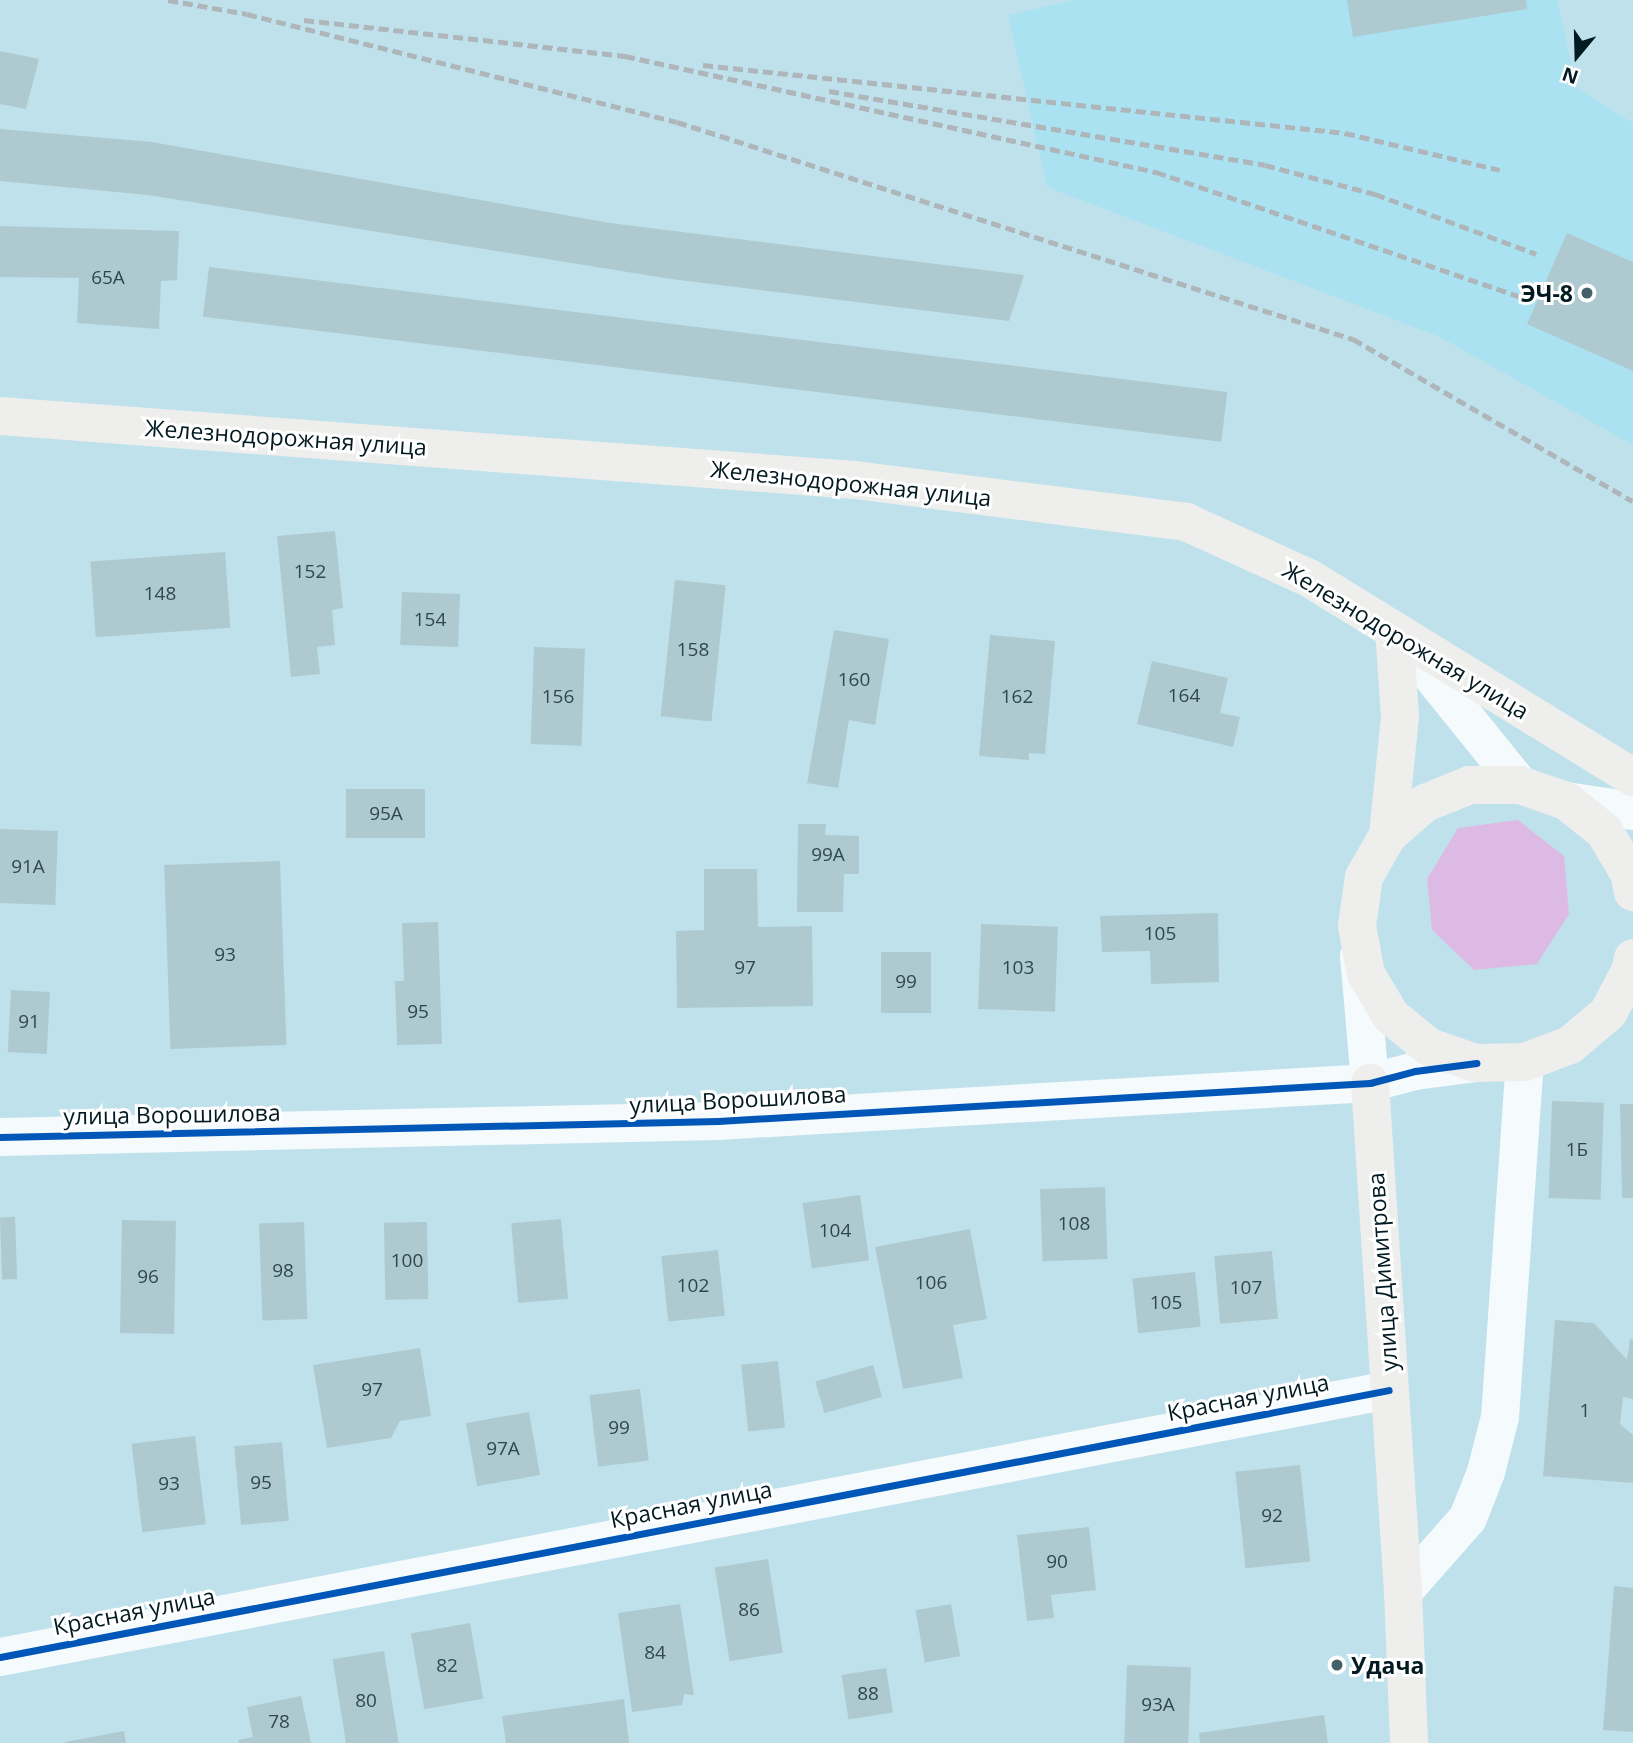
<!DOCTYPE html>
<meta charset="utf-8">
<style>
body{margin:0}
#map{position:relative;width:1633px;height:1743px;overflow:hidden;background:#bfe1ec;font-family:"Open Sans",sans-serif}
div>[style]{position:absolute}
.built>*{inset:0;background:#aae2f2}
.green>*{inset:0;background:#ddbae3}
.building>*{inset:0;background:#aecad0;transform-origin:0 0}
.minor>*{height:38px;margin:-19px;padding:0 19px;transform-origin:19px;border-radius:19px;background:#f5fafc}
.major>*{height:38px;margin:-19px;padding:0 19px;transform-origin:19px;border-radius:19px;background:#eeeeed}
.rail>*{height:5px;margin-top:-2.5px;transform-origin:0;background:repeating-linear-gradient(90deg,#aeb6ba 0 10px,transparent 0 15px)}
.cycleway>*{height:7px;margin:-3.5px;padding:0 3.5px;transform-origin:3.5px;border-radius:3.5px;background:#0057b8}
.dots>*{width:19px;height:19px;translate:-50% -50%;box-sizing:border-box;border:4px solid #fff;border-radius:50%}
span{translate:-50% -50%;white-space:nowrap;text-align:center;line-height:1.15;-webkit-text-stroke:6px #fff;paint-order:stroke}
.number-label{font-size:19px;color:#2f484e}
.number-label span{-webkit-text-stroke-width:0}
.poi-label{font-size:23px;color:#021a21;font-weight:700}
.right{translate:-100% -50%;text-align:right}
.left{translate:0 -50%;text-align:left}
.street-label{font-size:23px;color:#021a21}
.north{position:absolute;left:1542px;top:21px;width:70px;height:70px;-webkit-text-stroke:5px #fff;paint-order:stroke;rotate:199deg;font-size:19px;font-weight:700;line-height:28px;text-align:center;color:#021a21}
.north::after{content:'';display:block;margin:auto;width:24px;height:32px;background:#021a21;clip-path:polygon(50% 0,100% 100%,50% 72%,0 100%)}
</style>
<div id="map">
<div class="built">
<div style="clip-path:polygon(1074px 0,1557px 0,1577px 88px,1633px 123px,1633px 445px,1438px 336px,1047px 187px,1008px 15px)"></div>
</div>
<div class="green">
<div style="clip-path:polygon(1518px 820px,1564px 856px,1569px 914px,1537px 964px,1474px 970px,1432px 930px,1427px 879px,1458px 828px)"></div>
</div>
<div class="building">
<div style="clip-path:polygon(1347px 0,1526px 0,1527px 9px,1353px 37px)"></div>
<div style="clip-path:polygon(0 51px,39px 59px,26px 109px,0 104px)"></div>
<div style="clip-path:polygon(0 129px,152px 142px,610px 223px,1024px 275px,1009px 321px,671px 279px,148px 195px,0 181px)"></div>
<div style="clip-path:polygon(0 226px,179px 231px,177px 280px,161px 281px,159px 329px,77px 323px,79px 278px,0 277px)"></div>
<div style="clip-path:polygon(1567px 233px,1633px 262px,1633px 371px,1527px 324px)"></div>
<div style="left:209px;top:267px;width:1026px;height:50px;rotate:7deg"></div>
<div style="clip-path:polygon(335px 531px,343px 608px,332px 610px,335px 645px,317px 647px,320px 674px,291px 677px,277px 536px)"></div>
<div style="left:225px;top:552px;width:76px;height:135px;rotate:86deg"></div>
<div style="left:675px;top:580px;width:51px;height:137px;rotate:6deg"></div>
<div style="left:402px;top:592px;width:58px;height:53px;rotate:2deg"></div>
<div style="clip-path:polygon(834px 630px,889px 639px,875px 725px,849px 720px,838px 788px,807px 783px)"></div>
<div style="clip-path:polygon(990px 635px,1055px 641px,1045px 754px,1029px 753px,1029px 760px,979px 756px)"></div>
<div style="left:534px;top:647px;width:51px;height:97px;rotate:2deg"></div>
<div style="clip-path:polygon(1152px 661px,1228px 678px,1220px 713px,1240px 717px,1233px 747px,1137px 724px)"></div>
<div style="left:346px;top:789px;width:79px;height:49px"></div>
<div style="clip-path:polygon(798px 824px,826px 824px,825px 835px,859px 836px,859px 874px,844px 874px,843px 912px,797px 912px)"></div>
<div style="left:0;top:829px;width:58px;height:74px;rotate:2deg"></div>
<div style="left:280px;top:861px;width:184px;height:116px;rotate:88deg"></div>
<div style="clip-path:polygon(704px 869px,757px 869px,758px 927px,812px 926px,813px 1006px,677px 1008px,676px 931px,704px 930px)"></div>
<div style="clip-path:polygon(1218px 913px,1219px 982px,1151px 984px,1150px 951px,1102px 952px,1100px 916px)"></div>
<div style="clip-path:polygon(438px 922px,442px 1044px,397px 1045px,395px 981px,404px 981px,402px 923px)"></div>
<div style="left:981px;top:924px;width:77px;height:85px;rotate:2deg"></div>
<div style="left:881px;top:952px;width:50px;height:61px"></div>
<div style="left:11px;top:990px;width:39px;height:62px;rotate:3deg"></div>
<div style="left:1552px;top:1101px;width:52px;height:97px;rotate:2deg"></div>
<div style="clip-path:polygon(1620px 1104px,1633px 1104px,1633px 1198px,1622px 1198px)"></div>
<div style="left:1105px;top:1187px;width:72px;height:65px;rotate:88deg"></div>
<div style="left:860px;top:1195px;width:66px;height:58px;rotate:82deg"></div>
<div style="left:15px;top:1217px;width:62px;height:15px;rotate:88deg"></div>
<div style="left:561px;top:1219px;width:80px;height:50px;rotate:85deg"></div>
<div style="left:122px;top:1220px;width:54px;height:113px;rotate:1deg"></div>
<div style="left:304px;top:1222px;width:97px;height:45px;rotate:88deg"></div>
<div style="left:427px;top:1222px;width:77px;height:43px;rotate:89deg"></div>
<div style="clip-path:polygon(970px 1229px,987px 1319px,953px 1325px,963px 1378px,903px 1389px,875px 1247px)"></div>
<div style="left:718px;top:1250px;width:66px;height:57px;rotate:84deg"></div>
<div style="left:1272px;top:1251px;width:68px;height:58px;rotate:85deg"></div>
<div style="left:1195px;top:1272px;width:55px;height:63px;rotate:84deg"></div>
<div style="clip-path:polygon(1555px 1320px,1594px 1323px,1627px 1360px,1630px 1339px,1633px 1340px,1633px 1399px,1623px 1397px,1620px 1424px,1633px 1435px,1633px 1483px,1543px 1476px)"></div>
<div style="clip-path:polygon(420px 1348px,431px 1416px,400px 1421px,391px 1438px,327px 1448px,313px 1365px)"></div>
<div style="left:778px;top:1361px;width:67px;height:37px;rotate:84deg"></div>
<div style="left:873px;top:1365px;width:33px;height:60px;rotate:74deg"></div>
<div style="left:640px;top:1389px;width:72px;height:51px;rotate:83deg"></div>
<div style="left:529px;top:1412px;width:64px;height:64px;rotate:80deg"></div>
<div style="left:195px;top:1436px;width:89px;height:64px;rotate:83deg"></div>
<div style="left:282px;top:1442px;width:79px;height:48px;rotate:85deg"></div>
<div style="left:1300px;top:1465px;width:97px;height:65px;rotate:84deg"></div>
<div style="clip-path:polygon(1089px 1527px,1096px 1590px,1051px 1595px,1054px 1618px,1027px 1621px,1017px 1535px)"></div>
<div style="left:768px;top:1559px;width:95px;height:54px;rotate:81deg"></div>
<div style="clip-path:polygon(1614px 1586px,1633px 1588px,1633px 1732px,1603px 1730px)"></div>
<div style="clip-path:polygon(680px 1604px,694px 1695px,684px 1694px,682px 1705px,632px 1712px,618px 1613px)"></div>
<div style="left:951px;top:1604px;width:53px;height:36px;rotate:80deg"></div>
<div style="left:470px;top:1623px;width:77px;height:60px;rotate:80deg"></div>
<div style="left:384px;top:1651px;width:93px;height:52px;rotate:81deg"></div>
<div style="left:1127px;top:1665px;width:64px;height:78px;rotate:2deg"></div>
<div style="left:886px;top:1668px;width:45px;height:45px;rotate:81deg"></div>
<div style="clip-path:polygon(301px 1696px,311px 1743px,239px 1743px,238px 1740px,253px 1737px,247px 1707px)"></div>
<div style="clip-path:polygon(624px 1699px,629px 1743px,506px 1743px,502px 1716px)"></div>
<div style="clip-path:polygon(1324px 1715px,1328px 1743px,1200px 1743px,1199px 1733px)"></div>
<div style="clip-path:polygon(124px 1731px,126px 1743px,65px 1743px,65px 1742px)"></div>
</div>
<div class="minor">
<div style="left:1398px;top:634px;width:194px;rotate:51.1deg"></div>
<div style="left:1566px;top:801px;width:68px;rotate:8.5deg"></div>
<div style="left:1359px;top:956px;width:127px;rotate:85deg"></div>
<div style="left:0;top:1137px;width:718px;rotate:-1.28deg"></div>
<div style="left:718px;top:1121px;width:653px;rotate:-3.34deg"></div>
<div style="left:1370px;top:1083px;width:47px;rotate:-14.9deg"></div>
<div style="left:1415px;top:1071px;width:62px;rotate:-7.5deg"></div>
<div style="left:1403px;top:1592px;width:98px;rotate:-48.7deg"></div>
<div style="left:1468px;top:1518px;width:49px;rotate:-68.6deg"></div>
<div style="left:1486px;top:1472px;width:57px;rotate:-75.7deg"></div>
<div style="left:1500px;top:1417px;width:356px;rotate:-86deg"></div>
<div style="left:0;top:1657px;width:1414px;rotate:-10.88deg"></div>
</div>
<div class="major">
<div style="left:0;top:416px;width:857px;rotate:4.28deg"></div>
<div style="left:855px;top:480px;width:334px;rotate:7.2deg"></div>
<div style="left:1186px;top:522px;width:135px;rotate:24.5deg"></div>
<div style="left:1309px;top:578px;width:380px;rotate:31.6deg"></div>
<div style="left:1388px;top:835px;width:120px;rotate:-84.2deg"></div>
<div style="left:1400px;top:716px;width:86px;rotate:-94deg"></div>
<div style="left:1633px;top:892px;width:19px;rotate:-102deg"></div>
<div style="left:1629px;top:873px;width:49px;rotate:-120.8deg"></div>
<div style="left:1604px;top:831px;width:48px;rotate:-141.7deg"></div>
<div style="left:1566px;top:801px;width:49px;rotate:-160.8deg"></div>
<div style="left:1520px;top:785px;width:50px;rotate:180deg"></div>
<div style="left:1470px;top:785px;width:48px;rotate:158.2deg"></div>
<div style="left:1425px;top:803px;width:49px;rotate:139.1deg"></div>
<div style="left:1388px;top:835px;width:48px;rotate:119.7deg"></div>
<div style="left:1364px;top:877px;width:49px;rotate:98.1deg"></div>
<div style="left:1357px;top:926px;width:49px;rotate:79.4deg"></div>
<div style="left:1366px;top:974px;width:49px;rotate:59.2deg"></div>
<div style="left:1391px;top:1016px;width:49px;rotate:39.2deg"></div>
<div style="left:1429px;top:1047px;width:50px;rotate:18.8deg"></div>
<div style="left:1476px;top:1063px;width:49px;rotate:-1.2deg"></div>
<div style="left:1525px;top:1062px;width:48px;rotate:-20.7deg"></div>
<div style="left:1570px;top:1045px;width:50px;rotate:-40.1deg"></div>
<div style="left:1608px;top:1013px;width:50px;rotate:-62.4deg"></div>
<div style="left:1631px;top:969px;width:11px;rotate:-80deg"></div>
<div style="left:1370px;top:1083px;width:510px;rotate:86.29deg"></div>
<div style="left:1403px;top:1592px;width:151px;rotate:87.7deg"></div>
</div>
<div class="rail">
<div style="left:168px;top:0;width:80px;rotate:10deg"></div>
<div style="left:247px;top:14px;width:443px;rotate:14.1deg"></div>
<div style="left:677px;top:122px;width:710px;rotate:17.8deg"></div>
<div style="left:1353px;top:339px;width:323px;rotate:30.1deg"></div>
<div style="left:304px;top:20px;width:323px;rotate:6.4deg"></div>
<div style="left:625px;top:56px;width:544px;rotate:12.32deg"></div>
<div style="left:1156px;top:172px;width:384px;rotate:18.9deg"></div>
<div style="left:703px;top:65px;width:646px;rotate:6.05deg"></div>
<div style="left:1345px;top:133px;width:159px;rotate:13.4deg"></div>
<div style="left:829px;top:91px;width:442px;rotate:9.6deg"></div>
<div style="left:1265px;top:165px;width:114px;rotate:14.8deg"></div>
<div style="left:1375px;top:194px;width:172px;rotate:20.4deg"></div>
</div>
<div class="cycleway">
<div style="left:0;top:1137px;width:718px;rotate:-1.28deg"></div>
<div style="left:718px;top:1121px;width:653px;rotate:-3.34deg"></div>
<div style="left:1370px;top:1083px;width:47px;rotate:-14.9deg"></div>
<div style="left:1415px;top:1071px;width:62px;rotate:-7.5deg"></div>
<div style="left:0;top:1657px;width:1414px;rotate:-10.88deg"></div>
</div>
<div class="dots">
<div style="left:1587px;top:293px;background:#446068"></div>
<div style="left:1337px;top:1665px;background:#446068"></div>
</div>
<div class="number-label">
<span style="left:108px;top:278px">65А</span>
<span style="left:310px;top:572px">152</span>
<span style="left:160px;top:594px">148</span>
<span style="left:430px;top:620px">154</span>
<span style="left:693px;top:650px">158</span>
<span style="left:854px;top:680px">160</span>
<span style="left:1184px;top:696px">164</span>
<span style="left:558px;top:697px">156</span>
<span style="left:1017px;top:697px">162</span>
<span style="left:386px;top:814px">95А</span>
<span style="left:828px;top:855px">99А</span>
<span style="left:28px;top:867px">91А</span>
<span style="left:1160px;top:934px">105</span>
<span style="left:225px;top:955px">93</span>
<span style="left:745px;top:968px">97</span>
<span style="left:1018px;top:968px">103</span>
<span style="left:906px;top:982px">99</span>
<span style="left:418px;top:1012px">95</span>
<span style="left:29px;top:1022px">91</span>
<span style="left:1577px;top:1150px">1Б</span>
<span style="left:1074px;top:1224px">108</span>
<span style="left:835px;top:1231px">104</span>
<span style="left:407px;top:1261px">100</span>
<span style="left:283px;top:1271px">98</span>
<span style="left:148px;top:1277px">96</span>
<span style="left:931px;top:1283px">106</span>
<span style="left:693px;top:1286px">102</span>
<span style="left:1246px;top:1288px">107</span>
<span style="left:1166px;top:1303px">105</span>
<span style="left:372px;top:1390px">97</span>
<span style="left:1585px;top:1411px">1</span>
<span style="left:619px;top:1428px">99</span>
<span style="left:503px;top:1449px">97А</span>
<span style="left:261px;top:1483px">95</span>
<span style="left:169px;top:1484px">93</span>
<span style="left:1272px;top:1516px">92</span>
<span style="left:1057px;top:1562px">90</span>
<span style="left:749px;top:1610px">86</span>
<span style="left:655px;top:1653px">84</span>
<span style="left:447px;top:1666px">82</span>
<span style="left:868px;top:1694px">88</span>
<span style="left:366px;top:1701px">80</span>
<span style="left:1158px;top:1705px">93А</span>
<span style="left:279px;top:1722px">78</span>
</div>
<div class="poi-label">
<span class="right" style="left:1573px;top:293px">ЭЧ-8</span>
<span class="left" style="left:1351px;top:1665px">Удача</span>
</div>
<div class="street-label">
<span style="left:286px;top:437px;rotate:4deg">Железнодорожная улица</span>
<span style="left:851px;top:483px;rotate:6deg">Железнодорожная улица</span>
<span style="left:1406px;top:640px;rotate:31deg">Железнодорожная улица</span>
<span style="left:738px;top:1099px;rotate:-3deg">улица Ворошилова</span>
<span style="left:172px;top:1114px;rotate:-1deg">улица Ворошилова</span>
<span style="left:1382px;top:1272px;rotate:-94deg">улица Димитрова</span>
<span style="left:1248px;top:1397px;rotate:-11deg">Красная улица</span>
<span style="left:691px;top:1504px;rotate:-11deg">Красная улица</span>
<span style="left:134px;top:1611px;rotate:-11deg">Красная улица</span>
</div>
<div class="north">N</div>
</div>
